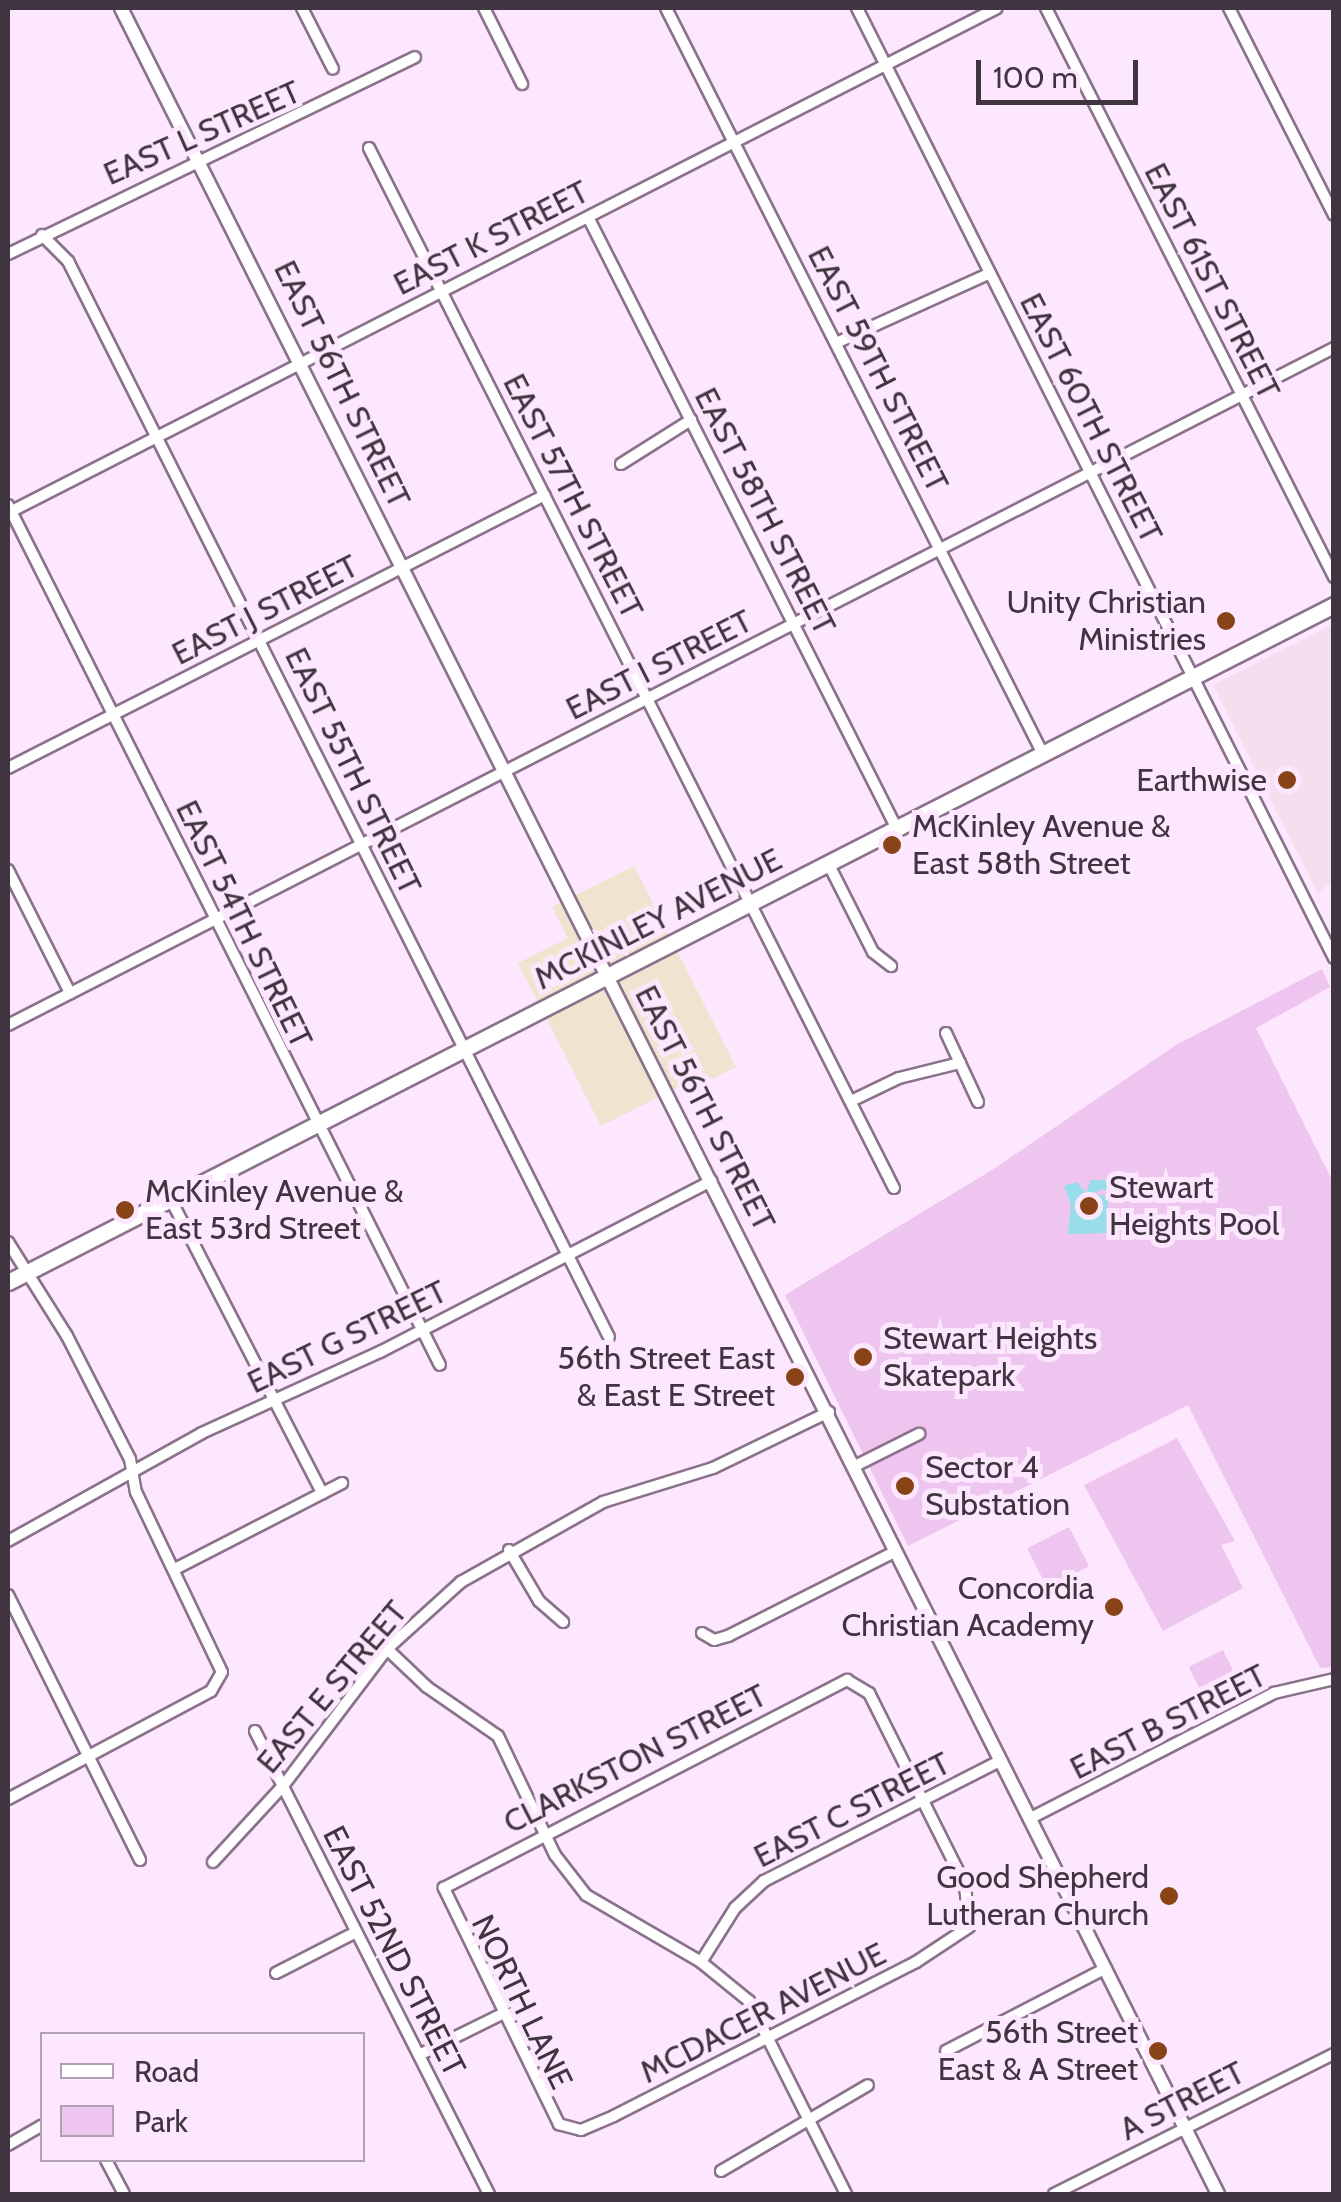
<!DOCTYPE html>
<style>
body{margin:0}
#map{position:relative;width:1341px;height:2202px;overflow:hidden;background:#fde7fe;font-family:Cabin,sans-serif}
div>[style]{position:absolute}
.commercial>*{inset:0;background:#f0e4d0}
.industrial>*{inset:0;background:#f3dfee}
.green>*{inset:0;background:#eec5ef;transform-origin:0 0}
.water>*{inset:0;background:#97deea}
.roads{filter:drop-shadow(2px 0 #8b728c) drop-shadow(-2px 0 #8b728c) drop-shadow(0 2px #8b728c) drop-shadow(0 -2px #8b728c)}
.minor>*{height:10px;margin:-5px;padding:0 5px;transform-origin:5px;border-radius:5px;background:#fff}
.tertiary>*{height:12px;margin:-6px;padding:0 6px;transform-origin:6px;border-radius:6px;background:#fff}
.secondary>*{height:15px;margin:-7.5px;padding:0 7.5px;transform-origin:7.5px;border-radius:7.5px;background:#fff}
.dots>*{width:28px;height:28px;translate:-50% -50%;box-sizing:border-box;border:5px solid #fde7fe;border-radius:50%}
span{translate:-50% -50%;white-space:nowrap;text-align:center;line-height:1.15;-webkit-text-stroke:10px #fde7fe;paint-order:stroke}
.street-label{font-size:32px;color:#3f343f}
.poi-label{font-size:32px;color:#3f343f}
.right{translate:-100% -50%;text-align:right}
.left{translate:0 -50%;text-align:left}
.frame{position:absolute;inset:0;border:10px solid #3f343f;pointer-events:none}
.legend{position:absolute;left:40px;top:2032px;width:325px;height:130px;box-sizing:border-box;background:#fde7fe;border:2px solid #b19fb2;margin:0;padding:12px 18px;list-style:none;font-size:30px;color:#3f343f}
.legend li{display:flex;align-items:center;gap:20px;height:50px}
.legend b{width:50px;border:2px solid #b19fb2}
.scale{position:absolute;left:976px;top:60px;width:162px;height:45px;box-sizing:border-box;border:5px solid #3f343f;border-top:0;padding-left:12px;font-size:30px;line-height:35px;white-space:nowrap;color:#3f343f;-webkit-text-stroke:8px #fde7fe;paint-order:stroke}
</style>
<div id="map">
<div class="commercial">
<div style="clip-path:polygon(634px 866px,736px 1067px,681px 1095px,677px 1088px,601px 1126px,518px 963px,568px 938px,552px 907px)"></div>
</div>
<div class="industrial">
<div style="clip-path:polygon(1333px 624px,1333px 880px,1318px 894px,1213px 685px)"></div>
</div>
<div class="green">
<div style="clip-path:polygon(1322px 969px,1330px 987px,1256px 1028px,1333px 1182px,1333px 1667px,1320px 1668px,1188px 1405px,908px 1546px,785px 1295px,992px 1170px,1176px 1045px)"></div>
<div style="clip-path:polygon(1177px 1438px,1235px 1541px,1221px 1545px,1243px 1588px,1163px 1631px,1084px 1485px)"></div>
<div style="left:1069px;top:1527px;width:44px;height:47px;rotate:63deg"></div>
<div style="left:1223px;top:1650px;width:39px;height:38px;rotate:64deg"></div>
</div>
<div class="water">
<div style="clip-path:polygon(1091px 1180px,1116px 1180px,1123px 1189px,1116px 1196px,1104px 1189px,1090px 1194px,1108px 1196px,1107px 1233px,1068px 1234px,1071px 1205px,1064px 1186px,1077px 1182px,1086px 1193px)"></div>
</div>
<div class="roads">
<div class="minor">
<div style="left:302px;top:8px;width:68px;rotate:63.1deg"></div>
<div style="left:484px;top:8px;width:85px;rotate:63.4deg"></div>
<div style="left:666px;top:8px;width:836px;rotate:63.19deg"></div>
<div style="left:857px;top:8px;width:1063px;rotate:63.34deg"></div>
<div style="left:1046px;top:8px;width:638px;rotate:63.15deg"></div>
<div style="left:1229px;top:8px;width:232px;rotate:63.1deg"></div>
<div style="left:369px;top:148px;width:1165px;rotate:63.22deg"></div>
<div style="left:588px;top:217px;width:683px;rotate:63.21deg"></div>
<div style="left:42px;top:235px;width:37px;rotate:45deg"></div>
<div style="left:68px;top:261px;width:1204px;rotate:63.31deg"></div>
<div style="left:8px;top:254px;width:452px;rotate:-25.8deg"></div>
<div style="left:836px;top:343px;width:169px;rotate:-24.4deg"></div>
<div style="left:621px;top:464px;width:83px;rotate:-32.2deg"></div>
<div style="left:8px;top:505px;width:962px;rotate:63.33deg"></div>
<div style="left:8px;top:513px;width:1110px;rotate:-27.05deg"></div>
<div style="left:8px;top:768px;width:602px;rotate:-26.95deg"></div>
<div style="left:828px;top:863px;width:100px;rotate:63.2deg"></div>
<div style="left:873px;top:952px;width:23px;rotate:38deg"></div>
<div style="left:8px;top:870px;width:138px;rotate:63.2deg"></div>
<div style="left:8px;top:1025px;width:1489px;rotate:-27.05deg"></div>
<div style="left:946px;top:1033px;width:76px;rotate:65.1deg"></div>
<div style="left:851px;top:1101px;width:53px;rotate:-25.6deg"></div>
<div style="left:899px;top:1078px;width:63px;rotate:-13.8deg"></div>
<div style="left:171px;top:1200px;width:330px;rotate:62.7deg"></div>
<div style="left:8px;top:1242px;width:111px;rotate:57.9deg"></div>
<div style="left:67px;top:1336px;width:138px;rotate:62.9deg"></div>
<div style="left:130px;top:1459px;width:34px;rotate:80deg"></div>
<div style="left:136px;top:1492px;width:199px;rotate:64.5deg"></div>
<div style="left:222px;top:1672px;width:22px;rotate:120deg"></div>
<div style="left:211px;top:1691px;width:230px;rotate:152deg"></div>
<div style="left:855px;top:1466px;width:72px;rotate:-26.6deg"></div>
<div style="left:8px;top:1541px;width:222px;rotate:-29.1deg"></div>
<div style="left:202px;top:1433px;width:196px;rotate:-24.5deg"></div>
<div style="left:380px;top:1352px;width:373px;rotate:-27.3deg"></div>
<div style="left:509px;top:1550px;width:59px;rotate:59.5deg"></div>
<div style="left:539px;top:1601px;width:32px;rotate:41deg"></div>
<div style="left:175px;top:1569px;width:188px;rotate:-27.2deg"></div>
<div style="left:8px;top:1595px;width:296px;rotate:63.5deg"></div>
<div style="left:702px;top:1633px;width:14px;rotate:30deg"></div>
<div style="left:714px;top:1640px;width:15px;rotate:-16deg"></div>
<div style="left:728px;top:1636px;width:188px;rotate:-26.8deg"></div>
<div style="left:387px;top:1649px;width:55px;rotate:43.5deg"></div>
<div style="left:427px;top:1687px;width:86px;rotate:34.6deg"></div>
<div style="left:498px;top:1736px;width:132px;rotate:64.4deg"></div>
<div style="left:555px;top:1855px;width:51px;rotate:52.2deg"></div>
<div style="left:586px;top:1895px;width:133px;rotate:30.2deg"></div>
<div style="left:701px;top:1962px;width:62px;rotate:39.1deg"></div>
<div style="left:749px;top:2001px;width:216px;rotate:63.3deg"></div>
<div style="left:847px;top:1680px;width:26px;rotate:31deg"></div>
<div style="left:869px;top:1693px;width:215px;rotate:63.4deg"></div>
<div style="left:965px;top:1885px;width:42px;rotate:84.6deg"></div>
<div style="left:969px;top:1927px;width:64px;rotate:146.6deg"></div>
<div style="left:916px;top:1962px;width:339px;rotate:153deg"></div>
<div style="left:614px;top:2116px;width:36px;rotate:157deg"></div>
<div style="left:581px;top:2130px;width:23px;rotate:-165deg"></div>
<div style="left:559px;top:2124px;width:263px;rotate:-116deg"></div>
<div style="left:444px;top:1888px;width:454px;rotate:-27.3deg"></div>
<div style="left:255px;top:1731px;width:519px;rotate:63.19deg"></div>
<div style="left:1029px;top:1819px;width:276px;rotate:-27.2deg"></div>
<div style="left:1274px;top:1693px;width:62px;rotate:-13.1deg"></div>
<div style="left:213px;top:1862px;width:103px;rotate:-47.4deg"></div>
<div style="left:283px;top:1786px;width:172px;rotate:-52.8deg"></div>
<div style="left:387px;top:1649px;width:100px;rotate:-42.2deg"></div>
<div style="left:461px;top:1582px;width:163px;rotate:-29.4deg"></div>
<div style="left:603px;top:1502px;width:115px;rotate:-17.2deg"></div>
<div style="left:713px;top:1468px;width:129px;rotate:-25.8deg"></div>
<div style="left:701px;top:1962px;width:64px;rotate:-57.8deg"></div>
<div style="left:735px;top:1908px;width:40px;rotate:-43deg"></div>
<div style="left:764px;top:1881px;width:265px;rotate:-27deg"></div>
<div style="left:276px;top:1973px;width:90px;rotate:-27.1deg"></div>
<div style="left:946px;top:2051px;width:180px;rotate:-27.4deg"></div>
<div style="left:419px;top:2055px;width:90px;rotate:-26.3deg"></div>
<div style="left:8px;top:2145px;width:39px;rotate:-30deg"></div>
<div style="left:106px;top:2160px;width:38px;rotate:62deg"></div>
<div style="left:721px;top:2171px;width:170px;rotate:-30.3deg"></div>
<div style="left:1054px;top:2194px;width:313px;rotate:-26.6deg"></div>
</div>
<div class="tertiary">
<div style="left:121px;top:8px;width:2446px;rotate:63.35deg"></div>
</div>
<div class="secondary">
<div style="left:8px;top:1282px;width:1489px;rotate:-27.05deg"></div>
</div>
</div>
<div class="dots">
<div style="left:1226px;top:621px;background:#884417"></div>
<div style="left:1287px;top:780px;background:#884417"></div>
<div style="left:892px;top:845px;background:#884417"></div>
<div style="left:1089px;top:1206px;background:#884417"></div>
<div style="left:125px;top:1210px;background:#884417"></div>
<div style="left:863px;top:1357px;background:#884417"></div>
<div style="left:795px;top:1377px;background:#884417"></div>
<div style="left:905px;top:1486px;background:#884417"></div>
<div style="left:1114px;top:1607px;background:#884417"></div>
<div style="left:1169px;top:1896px;background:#884417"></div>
<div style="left:1158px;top:2051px;background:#884417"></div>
</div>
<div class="street-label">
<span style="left:202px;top:133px;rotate:-24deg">EAST L STREET</span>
<span style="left:491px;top:238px;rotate:-27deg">EAST K STREET</span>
<span style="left:1212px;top:281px;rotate:63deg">EAST 61ST STREET</span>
<span style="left:878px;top:369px;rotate:63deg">EAST 59TH STREET</span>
<span style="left:342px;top:384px;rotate:64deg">EAST 56TH STREET</span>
<span style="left:1091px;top:418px;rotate:63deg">EAST 60TH STREET</span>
<span style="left:573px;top:496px;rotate:63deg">EAST 57TH STREET</span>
<span style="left:765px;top:511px;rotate:63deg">EAST 58TH STREET</span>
<span style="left:265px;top:610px;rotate:-27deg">EAST J STREET</span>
<span style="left:659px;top:665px;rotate:-27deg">EAST I STREET</span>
<span style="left:353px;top:771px;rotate:64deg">EAST 55TH STREET</span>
<span style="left:658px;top:919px;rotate:-27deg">MCKINLEY AVENUE</span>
<span style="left:244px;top:924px;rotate:64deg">EAST 54TH STREET</span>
<span style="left:705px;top:1108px;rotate:63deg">EAST 56TH STREET</span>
<span style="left:347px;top:1337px;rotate:-26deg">EAST G STREET</span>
<span style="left:332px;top:1687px;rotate:-50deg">EAST E STREET</span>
<span style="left:1168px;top:1722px;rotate:-27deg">EAST B STREET</span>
<span style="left:635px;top:1759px;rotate:-27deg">CLARKSTON STREET</span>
<span style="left:852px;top:1810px;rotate:-27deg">EAST C STREET</span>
<span style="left:394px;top:1951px;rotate:63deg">EAST 52ND STREET</span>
<span style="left:522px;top:2002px;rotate:64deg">NORTH LANE</span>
<span style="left:763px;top:2013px;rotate:-27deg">MCDACER AVENUE</span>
<span style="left:1182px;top:2101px;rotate:-27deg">A STREET</span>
</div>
<div class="poi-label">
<span class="right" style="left:1206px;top:621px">Unity Christian<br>Ministries</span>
<span class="right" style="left:1267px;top:780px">Earthwise</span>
<span class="left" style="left:912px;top:845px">McKinley Avenue &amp;<br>East 58th Street</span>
<span class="left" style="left:1109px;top:1206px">Stewart<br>Heights Pool</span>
<span class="left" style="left:145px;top:1210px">McKinley Avenue &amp;<br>East 53rd Street</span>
<span class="left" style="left:883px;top:1357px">Stewart Heights<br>Skatepark</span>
<span class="right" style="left:775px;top:1377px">56th Street East<br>&amp; East E Street</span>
<span class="left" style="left:925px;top:1486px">Sector 4<br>Substation</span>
<span class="right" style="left:1094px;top:1607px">Concordia<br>Christian Academy</span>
<span class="right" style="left:1149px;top:1896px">Good Shepherd<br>Lutheran Church</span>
<span class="right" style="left:1138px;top:2051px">56th Street<br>East &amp; A Street</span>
</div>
<div class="frame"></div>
<ul class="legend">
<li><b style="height:12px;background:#fff"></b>Road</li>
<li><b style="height:28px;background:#eec5ef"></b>Park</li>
</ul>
<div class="scale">100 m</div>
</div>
